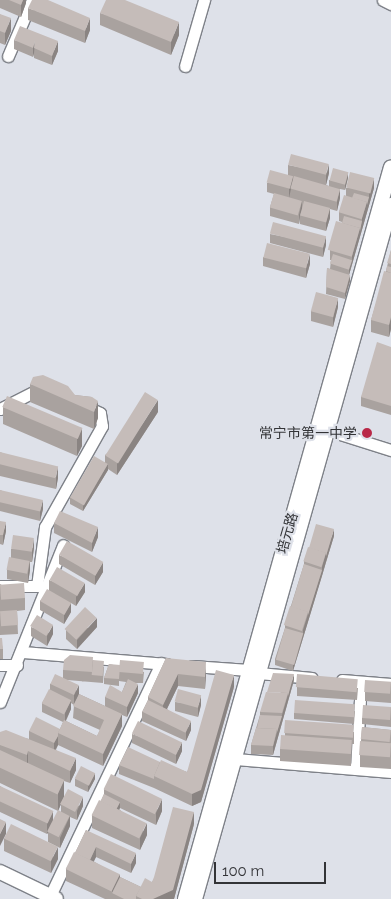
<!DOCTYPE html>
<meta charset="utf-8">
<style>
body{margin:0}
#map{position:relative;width:391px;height:899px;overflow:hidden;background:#dee1e9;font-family:Raleway,"Noto Sans SC",sans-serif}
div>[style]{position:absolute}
.roads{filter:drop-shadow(1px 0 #7e8188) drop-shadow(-1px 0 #7e8188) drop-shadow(0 1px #7e8188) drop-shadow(0 -1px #7e8188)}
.minor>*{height:11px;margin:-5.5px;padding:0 5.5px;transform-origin:5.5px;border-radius:5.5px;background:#fff}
.major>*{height:14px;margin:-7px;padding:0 7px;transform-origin:7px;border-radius:7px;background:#fff}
.wall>*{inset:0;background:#a9a29f}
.shaded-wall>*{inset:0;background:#8a8482}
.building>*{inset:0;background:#c5bcb9;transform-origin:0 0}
.dots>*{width:14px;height:14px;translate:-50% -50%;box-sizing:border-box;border:2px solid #dee1e9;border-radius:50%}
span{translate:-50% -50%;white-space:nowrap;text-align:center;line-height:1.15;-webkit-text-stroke:4.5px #dee1e9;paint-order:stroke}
.poi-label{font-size:14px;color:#333437}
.right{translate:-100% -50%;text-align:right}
.street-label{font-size:14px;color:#333437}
.scale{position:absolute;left:214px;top:862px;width:112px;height:22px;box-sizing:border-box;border:2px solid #333437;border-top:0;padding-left:6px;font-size:15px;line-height:18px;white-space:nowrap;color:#333437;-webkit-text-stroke:4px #dee1e9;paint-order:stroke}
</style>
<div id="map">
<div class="roads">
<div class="minor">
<div style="left:383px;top:0;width:9px;rotate:27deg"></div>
<div style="left:8px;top:56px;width:61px;rotate:-66.8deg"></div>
<div style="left:185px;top:66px;width:69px;rotate:-73.9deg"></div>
<div style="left:0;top:409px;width:48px;rotate:-27.1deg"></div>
<div style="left:327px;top:430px;width:67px;rotate:17.4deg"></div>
<div style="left:0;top:586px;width:37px"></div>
<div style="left:37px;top:586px;width:60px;rotate:-82.3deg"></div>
<div style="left:45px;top:527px;width:116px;rotate:-60.6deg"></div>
<div style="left:102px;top:426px;width:13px;rotate:-99deg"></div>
<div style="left:100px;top:413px;width:17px;rotate:-155deg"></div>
<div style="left:23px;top:652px;width:144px;rotate:4.8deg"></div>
<div style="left:0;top:665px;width:17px"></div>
<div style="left:192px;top:666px;width:57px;rotate:4deg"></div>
<div style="left:259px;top:673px;width:53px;rotate:5.4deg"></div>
<div style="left:342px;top:680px;width:49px;rotate:4.7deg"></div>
<div style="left:0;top:702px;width:169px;rotate:-68.1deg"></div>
<div style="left:235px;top:759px;width:157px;rotate:4.8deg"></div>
<div style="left:356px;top:769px;width:87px;rotate:-86.7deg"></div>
<div style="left:50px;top:896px;width:258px;rotate:-64.5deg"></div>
</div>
<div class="major">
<div style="left:0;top:872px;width:62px;rotate:25.7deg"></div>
<div style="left:185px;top:899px;width:760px;rotate:-74.28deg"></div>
<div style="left:195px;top:899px;width:721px;rotate:-74.23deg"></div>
</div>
</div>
<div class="wall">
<div style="clip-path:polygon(0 0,26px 0,26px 3px,21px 17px,0 8px)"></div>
<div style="clip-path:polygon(28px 8px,90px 30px,85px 43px,28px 20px)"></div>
<div style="clip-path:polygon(100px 13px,179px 35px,171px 55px,100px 25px)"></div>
<div style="clip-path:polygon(0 14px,11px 31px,5px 45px,0 43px)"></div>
<div style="clip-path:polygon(14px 40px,58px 51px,52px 65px,34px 58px,34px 53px,33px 57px,14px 49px)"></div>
<div style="clip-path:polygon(288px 165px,329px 173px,326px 185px,329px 186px,329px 180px,348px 178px,345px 190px,340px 189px,340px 198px,337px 211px,330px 209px,330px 218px,326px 231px,300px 224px,300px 218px,299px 224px,270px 216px,270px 207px,274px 194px,267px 192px,267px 183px,288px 175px)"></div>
<div style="clip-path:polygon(346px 188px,374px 188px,349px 275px,350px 281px,345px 299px,326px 294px,327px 268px,330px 269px,331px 260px,330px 260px,330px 250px,342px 222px,339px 221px,339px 212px,346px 196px)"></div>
<div style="clip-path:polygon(270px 234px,326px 245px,323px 257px,270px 243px)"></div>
<div style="clip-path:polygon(391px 250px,391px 329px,389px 337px,371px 332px,371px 320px,386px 271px)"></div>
<div style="clip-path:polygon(263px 257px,310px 264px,306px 278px,263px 266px)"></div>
<div style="clip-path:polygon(338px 307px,333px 327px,311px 321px,311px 311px)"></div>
<div style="clip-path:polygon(391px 347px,391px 415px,361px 406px,361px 397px)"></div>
<div style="clip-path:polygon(30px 384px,75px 395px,92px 397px,98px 418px,94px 429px,30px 402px)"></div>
<div style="clip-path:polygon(3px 407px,82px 428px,82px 446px,77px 456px,3px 424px)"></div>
<div style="clip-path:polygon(158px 412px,117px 475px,108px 469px,108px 470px,83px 511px,70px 504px,70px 497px,105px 462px,105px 455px)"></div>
<div style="clip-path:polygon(0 452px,58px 478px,56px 489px,0 476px)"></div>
<div style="clip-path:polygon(0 490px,43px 509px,40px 521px,0 511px)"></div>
<div style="clip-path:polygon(0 521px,6px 531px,3px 545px,0 544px)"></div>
<div style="clip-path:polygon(54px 523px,98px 537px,92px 552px,54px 533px)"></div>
<div style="clip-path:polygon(334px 536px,293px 671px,275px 665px,275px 659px,285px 628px,285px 625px,304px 564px,304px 561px,309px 548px)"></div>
<div style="clip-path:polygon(34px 548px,32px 562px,30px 562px,30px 570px,28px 583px,7px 579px,7px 570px,11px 557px,11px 549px)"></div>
<div style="clip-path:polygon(59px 555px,103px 572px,95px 585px,59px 564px)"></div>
<div style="clip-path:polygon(49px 580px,85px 592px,76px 606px,71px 603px,71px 612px,64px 624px,40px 610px,40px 601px,49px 590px)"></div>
<div style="clip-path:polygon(0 584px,25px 598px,25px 610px,17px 611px,18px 634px,0 635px)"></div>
<div style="clip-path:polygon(31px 627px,53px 634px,47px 646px,31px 636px)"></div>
<div style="clip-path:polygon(97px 627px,77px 649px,66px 639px,66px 630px)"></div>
<div style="clip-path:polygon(0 638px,3px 649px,3px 659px,0 659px)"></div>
<div style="clip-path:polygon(166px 658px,206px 674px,205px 689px,178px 686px,167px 709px,191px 730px,186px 741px,142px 721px,142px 712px,148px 700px,148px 697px)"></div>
<div style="clip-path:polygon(evenodd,93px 660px,104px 667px,103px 683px,67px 680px,79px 694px,105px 706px,105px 697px,122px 692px,126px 682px,119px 681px,119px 686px,104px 684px,104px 678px,109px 664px,144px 672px,143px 683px,135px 683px,138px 693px,127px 717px,122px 715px,122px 726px,103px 766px,58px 745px,56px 750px,76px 770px,70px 783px,64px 781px,64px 797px,58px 811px,0 783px,0 732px,29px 739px,29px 731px,60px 729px,63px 722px,42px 712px,42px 703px,50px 690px,50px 684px,63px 678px,63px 670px,93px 660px,71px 703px,74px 705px,73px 718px,100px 730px,97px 736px,66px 721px,71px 709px,71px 703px)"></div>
<div style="clip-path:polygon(294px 680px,273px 755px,251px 754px,251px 745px,260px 715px,260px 712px)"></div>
<div style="clip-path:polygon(391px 682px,391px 703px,365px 701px,365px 692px)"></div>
<div style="clip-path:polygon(234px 687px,201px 802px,192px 806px,154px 788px,119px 774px,119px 765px,160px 762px,187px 772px)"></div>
<div style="clip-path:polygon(297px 687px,358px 688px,357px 700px,297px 696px)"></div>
<div style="clip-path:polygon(175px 702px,201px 705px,198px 717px,175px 711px)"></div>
<div style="clip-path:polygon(391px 707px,391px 727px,362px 724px,362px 718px)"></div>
<div style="clip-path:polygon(355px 711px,354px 724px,294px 719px,294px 713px)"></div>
<div style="clip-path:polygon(362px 727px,391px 730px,391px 769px,360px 767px,360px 755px)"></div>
<div style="clip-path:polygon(354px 732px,354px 744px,352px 744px,351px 766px,280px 761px,280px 749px,285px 736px,285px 733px)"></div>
<div style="clip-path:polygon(132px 734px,182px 751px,176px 764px,132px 743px)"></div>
<div style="clip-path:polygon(75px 779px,95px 779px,88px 792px,75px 786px)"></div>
<div style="clip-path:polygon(0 786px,53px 822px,61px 812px,61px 804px,83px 806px,77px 820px,70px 817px,70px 826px,60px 848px,48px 842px,48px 833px,47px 834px,0 812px)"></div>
<div style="clip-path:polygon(104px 789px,162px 811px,156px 825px,120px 808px,119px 809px,147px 835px,140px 850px,92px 828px,92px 815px,101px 801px,104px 794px)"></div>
<div style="clip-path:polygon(194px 824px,174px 899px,105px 899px,66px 881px,66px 869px,75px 853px,86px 830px,136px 863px,131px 873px,96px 857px,93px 861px,120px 877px,141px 887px,152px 882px)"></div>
<div style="clip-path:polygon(4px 838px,58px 859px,51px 873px,4px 851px)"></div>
</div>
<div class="shaded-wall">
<div style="clip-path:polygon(23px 0,26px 0,26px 3px,21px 17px,21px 5px)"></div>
<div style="clip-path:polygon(11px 18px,11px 31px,5px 45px,5px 33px)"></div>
<div style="clip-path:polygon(90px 18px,90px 30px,85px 43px,85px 31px)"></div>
<div style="clip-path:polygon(179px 22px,179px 35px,171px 55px,171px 42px)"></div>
<div style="clip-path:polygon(35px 41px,34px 53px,33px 57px,33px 48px)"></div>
<div style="clip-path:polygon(58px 41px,58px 51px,52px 65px,52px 56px)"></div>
<div style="clip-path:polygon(329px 164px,329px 173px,326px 185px,326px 176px)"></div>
<div style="clip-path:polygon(348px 172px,348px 178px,345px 190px,345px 184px)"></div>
<div style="clip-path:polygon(293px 176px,293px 185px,291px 189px,289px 198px,289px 189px)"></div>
<div style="clip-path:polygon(374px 178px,374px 188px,349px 275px,349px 269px,352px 260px,352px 256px,362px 221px,362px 218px,367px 202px,369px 197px,369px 194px)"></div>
<div style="clip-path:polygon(340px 189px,340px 198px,337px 211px,337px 202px)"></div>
<div style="clip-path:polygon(302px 201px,302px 210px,300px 215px,299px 224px,299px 215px)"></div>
<div style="clip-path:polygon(330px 208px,330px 218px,326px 231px,326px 222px)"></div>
<div style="clip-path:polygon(326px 236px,326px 245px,323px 257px,323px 248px)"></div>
<div style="clip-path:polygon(310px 254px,310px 264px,306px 278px,306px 269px)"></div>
<div style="clip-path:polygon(350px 275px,350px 281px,345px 299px,345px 293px)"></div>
<div style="clip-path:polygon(338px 298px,338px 307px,333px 327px,333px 318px)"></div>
<div style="clip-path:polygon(391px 317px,391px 329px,389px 337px,389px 325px)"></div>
<div style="clip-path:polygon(158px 400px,158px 412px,117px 475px,117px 463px)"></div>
<div style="clip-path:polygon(98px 401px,98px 418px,94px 429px,94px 412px)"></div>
<div style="clip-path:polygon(82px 428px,82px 446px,77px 456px,77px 439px)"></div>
<div style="clip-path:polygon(108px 464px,108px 470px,83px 511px,83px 505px)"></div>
<div style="clip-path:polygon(58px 466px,58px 478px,56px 489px,56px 477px)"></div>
<div style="clip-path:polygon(43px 500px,43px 509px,40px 521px,40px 511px)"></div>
<div style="clip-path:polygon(6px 522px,6px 531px,3px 545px,3px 535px)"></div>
<div style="clip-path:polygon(98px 527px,98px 537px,92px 552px,92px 543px)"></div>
<div style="clip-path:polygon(334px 529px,334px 536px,326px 562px,326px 556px)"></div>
<div style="clip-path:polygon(34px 538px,34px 548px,32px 562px,32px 552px)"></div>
<div style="clip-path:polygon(326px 553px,326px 562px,322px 576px,322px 567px)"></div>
<div style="clip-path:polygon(30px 561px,30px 570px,28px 583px,28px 573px)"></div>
<div style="clip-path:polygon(103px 562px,103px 572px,95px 585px,95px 576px)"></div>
<div style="clip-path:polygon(322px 570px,322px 576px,293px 671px,293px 665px,303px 633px,303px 630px)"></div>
<div style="clip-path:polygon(85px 583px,85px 592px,76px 606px,76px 597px)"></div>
<div style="clip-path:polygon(71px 603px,71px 612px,64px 624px,64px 615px)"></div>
<div style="clip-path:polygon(97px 618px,97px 627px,77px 649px,77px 640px)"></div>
<div style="clip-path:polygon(53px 625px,53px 634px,47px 646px,47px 636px)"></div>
<div style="clip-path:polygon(206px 662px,206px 674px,205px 689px,205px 677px)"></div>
<div style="clip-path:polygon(178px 674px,178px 686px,163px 717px,163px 705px)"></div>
<div style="clip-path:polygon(294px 674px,294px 680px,273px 755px,273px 746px)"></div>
<div style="clip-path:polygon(234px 675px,234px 687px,201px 802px,192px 806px,192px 794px)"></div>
<div style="clip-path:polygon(138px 684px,138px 693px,127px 717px,127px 707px)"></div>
<div style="clip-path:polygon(79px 685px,79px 694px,74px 705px,74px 695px)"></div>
<div style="clip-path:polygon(201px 695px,201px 705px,198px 717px,198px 708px)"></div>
<div style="clip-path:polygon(71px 700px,71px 709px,65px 722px,65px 713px)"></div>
<div style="clip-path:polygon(122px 714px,122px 726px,103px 766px,103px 754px)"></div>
<div style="clip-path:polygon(191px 721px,191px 730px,186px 741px,186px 732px)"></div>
<div style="clip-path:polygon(58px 736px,58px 745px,54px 752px,54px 743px)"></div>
<div style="clip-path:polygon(182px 742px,182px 751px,176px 764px,176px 755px)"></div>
<div style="clip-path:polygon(28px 751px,28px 764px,27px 767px,27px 755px)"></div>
<div style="clip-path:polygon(76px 758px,76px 770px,70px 783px,70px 771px)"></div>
<div style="clip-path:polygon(95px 773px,95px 779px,88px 792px,88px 786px)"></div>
<div style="clip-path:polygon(64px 780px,64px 797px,58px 811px,58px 793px)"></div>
<div style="clip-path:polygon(83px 797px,83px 806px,77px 820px,77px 811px)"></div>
<div style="clip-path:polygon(162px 799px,162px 811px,156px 825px,156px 813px)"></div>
<div style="clip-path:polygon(120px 802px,120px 808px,114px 819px,114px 813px)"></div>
<div style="clip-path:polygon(53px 811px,53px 823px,47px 834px,47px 822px)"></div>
<div style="clip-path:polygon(194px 812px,194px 824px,174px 899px,153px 899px)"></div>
<div style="clip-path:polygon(70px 816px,70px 826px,60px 848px,60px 838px)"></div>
<div style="clip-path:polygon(6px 822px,6px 834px,0 846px,0 834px)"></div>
<div style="clip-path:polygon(147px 823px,147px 835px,140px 850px,140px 838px)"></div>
<div style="clip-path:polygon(58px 847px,58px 859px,51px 873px,51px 861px)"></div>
<div style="clip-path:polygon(96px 847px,96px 857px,90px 870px,90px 860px)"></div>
<div style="clip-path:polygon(136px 853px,136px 863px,131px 873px,131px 864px)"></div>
<div style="clip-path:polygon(120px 874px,120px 886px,112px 893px,112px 890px)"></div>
</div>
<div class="building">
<div style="clip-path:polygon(9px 0,23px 0,21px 5px)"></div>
<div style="clip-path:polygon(32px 0,48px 0,90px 18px,85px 31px,28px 8px)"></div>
<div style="clip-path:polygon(106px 0,125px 0,179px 22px,171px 42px,100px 13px)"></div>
<div style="clip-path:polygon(0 14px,11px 18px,5px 33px,0 31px)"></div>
<div style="clip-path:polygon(20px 26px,58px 41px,52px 56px,34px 48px,35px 41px,33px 48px,14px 40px)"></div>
<div style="left:291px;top:154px;width:39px;height:11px;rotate:15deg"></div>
<div style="left:333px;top:168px;width:16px;height:13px;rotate:15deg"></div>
<div style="left:270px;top:170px;width:24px;height:13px;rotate:15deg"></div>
<div style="left:350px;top:172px;width:25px;height:16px;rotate:14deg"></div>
<div style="left:294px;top:176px;width:48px;height:13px;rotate:16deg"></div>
<div style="left:274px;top:193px;width:29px;height:15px;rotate:16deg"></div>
<div style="clip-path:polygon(354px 193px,369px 197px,367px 205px,367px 202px,352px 198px)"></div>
<div style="left:344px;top:195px;width:24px;height:18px;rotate:17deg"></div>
<div style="left:304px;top:201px;width:27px;height:15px;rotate:15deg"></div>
<div style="clip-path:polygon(344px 216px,362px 221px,360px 231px,360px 228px,342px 223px)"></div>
<div style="left:336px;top:221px;width:25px;height:30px;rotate:16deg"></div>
<div style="left:273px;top:222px;width:55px;height:12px;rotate:15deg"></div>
<div style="left:267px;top:243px;width:44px;height:15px;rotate:14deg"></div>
<div style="clip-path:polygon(391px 250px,391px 264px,387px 263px)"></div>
<div style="left:333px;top:254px;width:20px;height:10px;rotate:18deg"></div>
<div style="clip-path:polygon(387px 266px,391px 267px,391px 273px,386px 271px)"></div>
<div style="clip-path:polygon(327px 268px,350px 275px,345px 293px,326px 287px)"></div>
<div style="clip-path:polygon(384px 271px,391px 273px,391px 317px,389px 325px,371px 320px)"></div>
<div style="left:316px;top:292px;width:23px;height:20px;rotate:15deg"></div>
<div style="clip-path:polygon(377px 342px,391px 347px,391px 406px,361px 397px)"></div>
<div style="clip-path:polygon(43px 375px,68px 386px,75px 395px,92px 397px,98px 401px,94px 412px,30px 384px,33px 377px)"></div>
<div style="left:145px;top:392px;width:15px;height:75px;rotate:32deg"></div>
<div style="left:7px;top:396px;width:82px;height:12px;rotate:23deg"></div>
<div style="left:0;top:452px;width:60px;height:12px;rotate:14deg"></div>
<div style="left:94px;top:456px;width:16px;height:48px;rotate:30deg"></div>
<div style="left:0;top:490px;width:44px;height:12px;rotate:13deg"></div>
<div style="clip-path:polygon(60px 511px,98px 527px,92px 543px,54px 523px)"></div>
<div style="clip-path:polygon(0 521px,6px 522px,3px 535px,0 535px)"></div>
<div style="clip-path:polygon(316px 524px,334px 529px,326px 556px,326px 553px,309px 548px)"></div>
<div style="left:13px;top:535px;width:21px;height:14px;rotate:8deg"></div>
<div style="left:67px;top:541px;width:42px;height:16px;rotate:30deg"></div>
<div style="left:308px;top:547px;width:19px;height:15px;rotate:18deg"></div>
<div style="left:9px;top:557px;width:21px;height:13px;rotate:11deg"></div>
<div style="clip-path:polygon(304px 564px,322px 570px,308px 615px,308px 612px,291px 607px)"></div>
<div style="left:57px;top:567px;width:32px;height:15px;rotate:30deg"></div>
<div style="left:24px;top:583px;width:15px;height:24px;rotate:86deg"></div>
<div style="left:47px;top:589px;width:28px;height:14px;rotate:30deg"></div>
<div style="left:290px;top:606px;width:19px;height:20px;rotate:18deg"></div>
<div style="left:85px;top:607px;width:16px;height:30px;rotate:43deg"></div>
<div style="left:17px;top:610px;width:15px;height:17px;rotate:86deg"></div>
<div style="left:37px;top:615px;width:19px;height:13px;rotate:32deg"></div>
<div style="left:285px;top:628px;width:19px;height:33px;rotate:16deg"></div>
<div style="clip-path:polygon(0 638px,2px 638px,3px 649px,0 649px)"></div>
<div style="clip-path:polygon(70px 655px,93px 657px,92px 672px,63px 670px,64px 660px)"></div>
<div style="clip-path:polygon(166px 658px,206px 662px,205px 677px,178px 674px,163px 705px,148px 697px)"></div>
<div style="left:93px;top:660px;width:11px;height:15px;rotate:5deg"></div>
<div style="left:120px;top:660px;width:24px;height:12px;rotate:5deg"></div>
<div style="clip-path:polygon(109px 664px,120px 665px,119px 679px,104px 678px)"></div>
<div style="clip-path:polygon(216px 670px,234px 675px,201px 790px,192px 794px,154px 776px,161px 760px,187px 772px)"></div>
<div style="clip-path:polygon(273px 673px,294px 674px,288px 696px,288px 693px,267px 692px)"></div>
<div style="left:55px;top:674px;width:26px;height:11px;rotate:25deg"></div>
<div style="left:297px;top:674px;width:61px;height:13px;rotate:5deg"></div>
<div style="clip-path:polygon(128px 679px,138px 684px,127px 707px,105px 697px,110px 685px,122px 692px)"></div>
<div style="left:365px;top:680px;width:26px;height:12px;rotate:4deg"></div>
<div style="left:49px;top:689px;width:25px;height:16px;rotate:27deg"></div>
<div style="left:178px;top:689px;width:24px;height:13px;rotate:15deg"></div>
<div style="clip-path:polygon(266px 692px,288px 693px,282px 713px,260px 712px)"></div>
<div style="clip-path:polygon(79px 694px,122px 714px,103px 754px,58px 733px,64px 720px,97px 736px,104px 720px,73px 706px)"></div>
<div style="left:148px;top:700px;width:48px;height:13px;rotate:26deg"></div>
<div style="left:295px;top:700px;width:60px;height:13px;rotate:4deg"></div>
<div style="left:363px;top:705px;width:28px;height:13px;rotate:4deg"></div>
<div style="clip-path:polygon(260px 715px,282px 716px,277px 732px,277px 729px,257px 728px)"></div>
<div style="clip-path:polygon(36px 717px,60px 729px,58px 733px,58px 736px,54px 743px,29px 731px)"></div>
<div style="left:285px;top:720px;width:69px;height:13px;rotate:4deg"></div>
<div style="left:138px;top:721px;width:49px;height:14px;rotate:26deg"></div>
<div style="left:362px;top:727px;width:29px;height:12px;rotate:6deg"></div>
<div style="clip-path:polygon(256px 728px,277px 729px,273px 746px,251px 745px)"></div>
<div style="clip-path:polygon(6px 730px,76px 758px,70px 771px,28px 751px,27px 755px,0 745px,0 732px)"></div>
<div style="left:281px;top:735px;width:71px;height:14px;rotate:4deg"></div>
<div style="left:360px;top:741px;width:31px;height:14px;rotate:4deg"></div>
<div style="clip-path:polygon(128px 747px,160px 762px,154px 776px,154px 779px,119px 765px)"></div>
<div style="left:0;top:750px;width:71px;height:16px;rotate:25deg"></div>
<div style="left:81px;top:766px;width:16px;height:14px;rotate:27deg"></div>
<div style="left:111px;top:774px;width:57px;height:17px;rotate:26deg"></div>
<div style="left:0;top:786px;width:59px;height:14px;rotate:25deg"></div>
<div style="left:68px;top:789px;width:17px;height:17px;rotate:28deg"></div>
<div style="left:104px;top:794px;width:18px;height:8px;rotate:27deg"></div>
<div style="left:99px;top:800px;width:53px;height:17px;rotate:26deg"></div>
<div style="clip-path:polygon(173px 807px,194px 812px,173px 890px,153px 899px,142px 899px,136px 896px,145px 878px,152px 882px,154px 877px)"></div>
<div style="left:58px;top:810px;width:13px;height:24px;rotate:27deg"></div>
<div style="clip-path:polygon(0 819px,6px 822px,0 834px)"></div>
<div style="left:11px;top:824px;width:52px;height:16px;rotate:26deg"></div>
<div style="clip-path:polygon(86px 830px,136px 853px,131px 864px,96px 847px,90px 860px,75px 853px)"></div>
<div style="left:74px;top:852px;width:51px;height:19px;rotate:26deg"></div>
<div style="clip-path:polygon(120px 877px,141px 887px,136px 896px,136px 899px,124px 899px,112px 893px)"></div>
</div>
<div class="dots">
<div style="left:367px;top:433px;background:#b92847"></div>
</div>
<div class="poi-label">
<span class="right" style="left:357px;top:433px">常宁市第一中学</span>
</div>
<div class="street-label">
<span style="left:287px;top:533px;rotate:-74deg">培元路</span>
</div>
<div class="scale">100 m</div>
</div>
